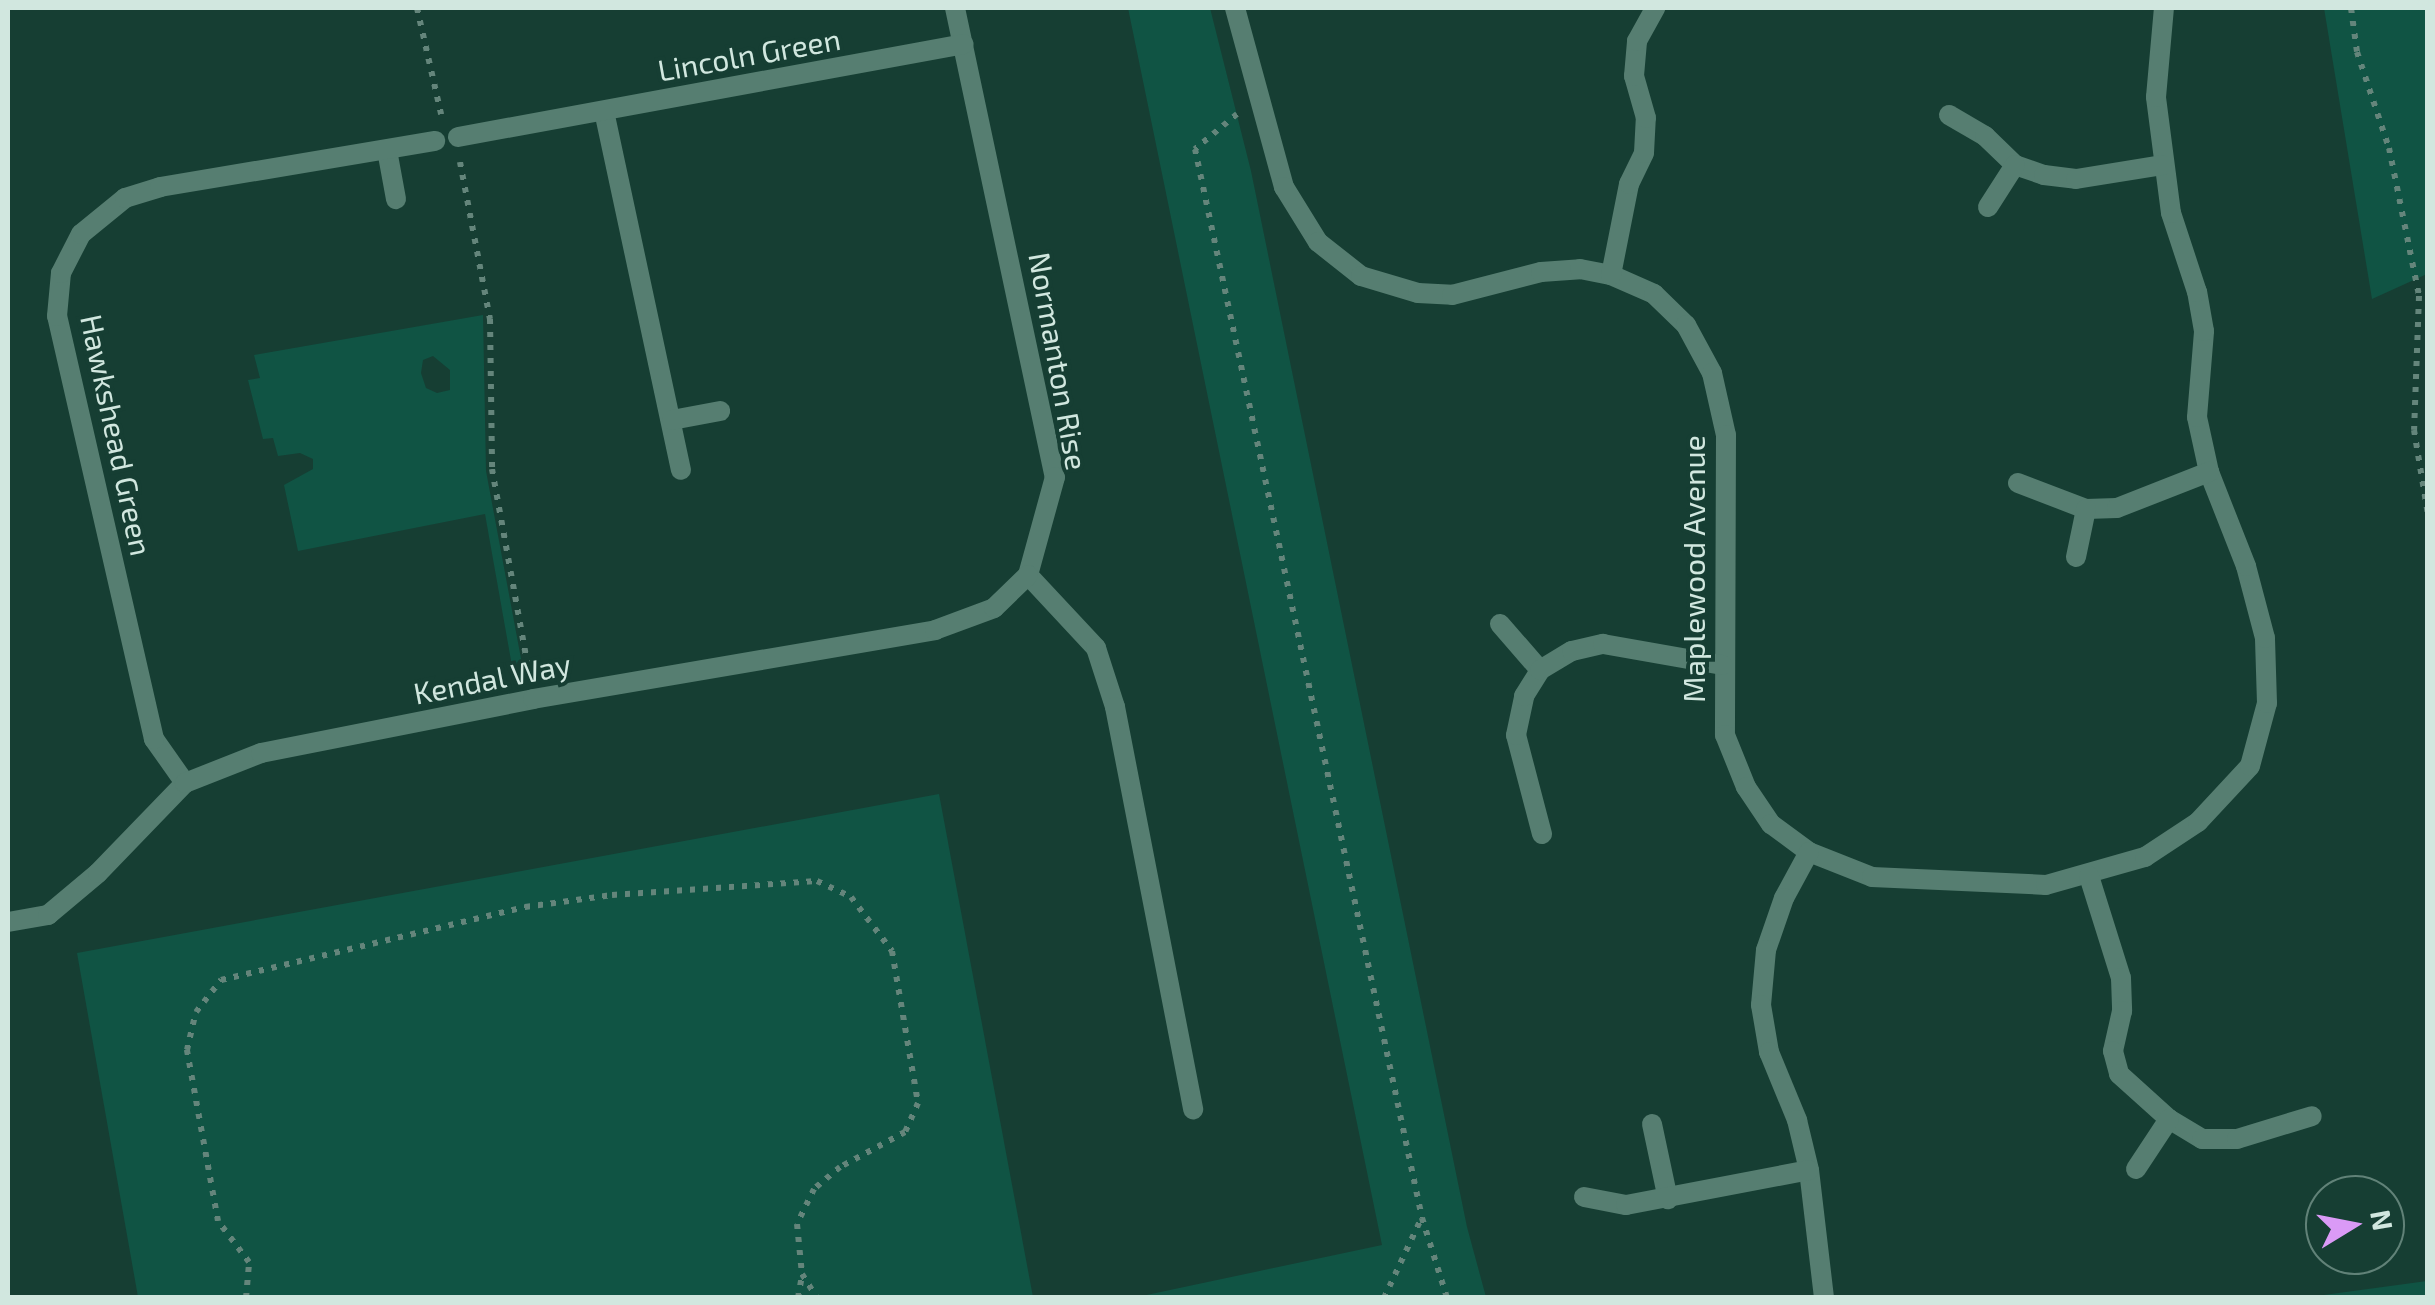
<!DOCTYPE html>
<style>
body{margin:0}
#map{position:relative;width:2435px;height:1305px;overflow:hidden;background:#163e33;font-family:"Exo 2",sans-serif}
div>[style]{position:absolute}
.green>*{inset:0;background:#105444}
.path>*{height:6px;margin-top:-3px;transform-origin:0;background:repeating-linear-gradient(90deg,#64857b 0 5px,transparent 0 13px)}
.street>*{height:20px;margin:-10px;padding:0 10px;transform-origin:10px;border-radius:10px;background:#567e71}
span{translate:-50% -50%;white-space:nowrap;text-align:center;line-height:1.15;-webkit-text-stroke:8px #163e33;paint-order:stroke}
.street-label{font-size:30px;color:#d1e7df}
.frame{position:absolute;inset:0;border:10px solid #d1e7df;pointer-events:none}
.north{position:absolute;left:2305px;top:1175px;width:100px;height:100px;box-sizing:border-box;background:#163e33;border:2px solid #618278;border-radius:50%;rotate:80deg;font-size:28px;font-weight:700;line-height:40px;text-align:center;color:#d1e7df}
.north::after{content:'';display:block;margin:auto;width:35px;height:45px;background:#da9af6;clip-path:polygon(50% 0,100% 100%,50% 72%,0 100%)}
</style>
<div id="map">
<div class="green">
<div style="clip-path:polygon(1128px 8px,1210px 8px,1251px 171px,1467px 1227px,1486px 1297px,1137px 1297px,1382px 1245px)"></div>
<div style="clip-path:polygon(2324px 8px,2427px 8px,2427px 274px,2372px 299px)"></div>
<div style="clip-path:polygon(evenodd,483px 315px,486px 471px,522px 664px,512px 666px,485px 514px,298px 551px,284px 485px,313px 469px,313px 459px,300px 453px,278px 456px,273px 438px,263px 439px,248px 380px,260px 378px,254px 355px,483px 315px,433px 356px,450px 370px,450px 390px,437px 393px,426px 388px,421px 373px,423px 360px,433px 356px)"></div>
<div style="clip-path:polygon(939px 794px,1033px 1297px,138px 1297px,77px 953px)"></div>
<div style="clip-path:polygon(2427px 1281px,2427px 1297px,2309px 1297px)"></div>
</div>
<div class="path">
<div style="left:417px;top:8px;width:109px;rotate:77.2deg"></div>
<div style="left:2351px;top:8px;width:44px;rotate:82.2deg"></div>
<div style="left:2357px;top:52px;width:101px;rotate:71.6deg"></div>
<div style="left:2389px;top:148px;width:151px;rotate:78.5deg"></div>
<div style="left:2419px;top:296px;width:134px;rotate:92.1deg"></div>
<div style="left:2414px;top:430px;width:86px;rotate:80.6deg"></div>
<div style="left:1237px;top:114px;width:55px;rotate:140.2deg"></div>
<div style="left:1195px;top:149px;width:1093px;rotate:78.01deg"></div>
<div style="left:1422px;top:1218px;width:84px;rotate:72.6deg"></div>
<div style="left:460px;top:162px;width:160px;rotate:79.2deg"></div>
<div style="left:490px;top:319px;width:150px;rotate:89.2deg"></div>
<div style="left:492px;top:469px;width:207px;rotate:79.7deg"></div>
<div style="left:246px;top:1298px;width:36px;rotate:-85deg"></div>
<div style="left:249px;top:1262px;width:51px;rotate:-127.1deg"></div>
<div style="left:218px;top:1221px;width:174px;rotate:-100.3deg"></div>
<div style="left:187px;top:1050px;width:39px;rotate:-77deg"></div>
<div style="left:196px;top:1012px;width:41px;rotate:-52deg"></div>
<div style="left:221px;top:980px;width:313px;rotate:-13.5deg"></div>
<div style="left:525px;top:907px;width:88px;rotate:-7.9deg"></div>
<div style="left:612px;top:895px;width:205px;rotate:-3.9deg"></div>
<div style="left:817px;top:881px;width:38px;rotate:25deg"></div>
<div style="left:851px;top:897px;width:68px;rotate:52.8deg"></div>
<div style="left:892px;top:951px;width:154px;rotate:80.3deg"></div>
<div style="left:918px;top:1103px;width:32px;rotate:114deg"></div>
<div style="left:905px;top:1132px;width:74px;rotate:151.7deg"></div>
<div style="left:840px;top:1167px;width:34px;rotate:140deg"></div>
<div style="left:814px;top:1189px;width:39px;rotate:116deg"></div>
<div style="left:797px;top:1224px;width:50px;rotate:84.3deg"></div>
<div style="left:802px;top:1274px;width:28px;rotate:58deg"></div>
<div style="left:798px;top:1298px;width:23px;rotate:-80deg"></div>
<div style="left:1384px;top:1298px;width:87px;rotate:-64.9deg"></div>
</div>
<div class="street">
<div style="left:955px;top:8px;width:480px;rotate:78deg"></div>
<div style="left:1055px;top:477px;width:102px;rotate:105.4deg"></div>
<div style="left:1028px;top:575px;width:100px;rotate:47deg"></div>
<div style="left:1096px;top:648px;width:62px;rotate:72.1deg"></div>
<div style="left:1115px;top:707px;width:410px;rotate:79deg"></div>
<div style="left:1235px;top:8px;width:186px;rotate:74.7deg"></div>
<div style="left:1284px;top:187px;width:65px;rotate:58.3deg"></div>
<div style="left:1318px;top:242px;width:55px;rotate:38.3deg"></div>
<div style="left:1361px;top:276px;width:59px;rotate:16.6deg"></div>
<div style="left:1418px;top:293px;width:34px;rotate:3deg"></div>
<div style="left:1452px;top:295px;width:92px;rotate:-14.5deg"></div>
<div style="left:1541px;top:272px;width:39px;rotate:-4deg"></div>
<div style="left:1580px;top:269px;width:32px;rotate:11deg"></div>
<div style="left:1611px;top:275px;width:47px;rotate:23.8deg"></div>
<div style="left:1654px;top:294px;width:45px;rotate:44.1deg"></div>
<div style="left:1686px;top:325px;width:55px;rotate:61.6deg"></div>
<div style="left:1712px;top:373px;width:64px;rotate:77.3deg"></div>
<div style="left:1726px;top:435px;width:300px;rotate:90.2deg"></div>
<div style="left:1725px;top:735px;width:56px;rotate:68deg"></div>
<div style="left:1746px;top:787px;width:45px;rotate:56deg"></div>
<div style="left:1771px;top:824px;width:47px;rotate:36.4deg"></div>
<div style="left:1809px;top:852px;width:68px;rotate:21.6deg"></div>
<div style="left:1872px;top:877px;width:174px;rotate:2.6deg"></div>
<div style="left:2046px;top:885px;width:103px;rotate:-15.8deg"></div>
<div style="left:2145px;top:857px;width:64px;rotate:-33.4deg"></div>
<div style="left:2198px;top:822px;width:76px;rotate:-47.1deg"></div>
<div style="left:2250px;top:766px;width:65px;rotate:-74.9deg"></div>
<div style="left:2267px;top:703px;width:65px;rotate:-91.8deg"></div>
<div style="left:2265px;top:638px;width:74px;rotate:-104.8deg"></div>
<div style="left:2246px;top:566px;width:101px;rotate:-111.5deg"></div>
<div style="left:2209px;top:472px;width:56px;rotate:-102.3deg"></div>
<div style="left:2197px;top:417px;width:86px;rotate:-85.3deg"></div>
<div style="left:2204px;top:331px;width:40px;rotate:-100deg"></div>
<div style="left:2197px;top:292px;width:83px;rotate:-108.2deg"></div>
<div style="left:2171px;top:213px;width:117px;rotate:-97.4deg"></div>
<div style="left:2156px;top:97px;width:89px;rotate:-84.9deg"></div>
<div style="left:604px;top:111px;width:367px;rotate:77.9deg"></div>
<div style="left:1949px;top:115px;width:42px;rotate:30.3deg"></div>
<div style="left:1985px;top:136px;width:42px;rotate:44deg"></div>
<div style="left:2015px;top:165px;width:31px;rotate:19deg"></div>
<div style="left:2044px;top:175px;width:32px;rotate:7deg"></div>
<div style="left:2076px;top:179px;width:87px;rotate:-9.2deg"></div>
<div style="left:458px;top:137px;width:514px;rotate:-10.41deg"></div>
<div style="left:387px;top:150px;width:50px;rotate:79.6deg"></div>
<div style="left:1988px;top:207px;width:50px;rotate:-57.3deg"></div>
<div style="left:1611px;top:275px;width:93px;rotate:-78.8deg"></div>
<div style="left:1629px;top:184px;width:34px;rotate:-64deg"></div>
<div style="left:1644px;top:153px;width:35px;rotate:-87deg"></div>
<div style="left:1646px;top:118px;width:44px;rotate:-105.9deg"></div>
<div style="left:1634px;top:76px;width:35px;rotate:-85deg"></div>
<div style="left:1637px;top:41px;width:38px;rotate:-61deg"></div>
<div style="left:672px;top:420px;width:49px;rotate:-10.6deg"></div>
<div style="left:2018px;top:483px;width:73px;rotate:20.9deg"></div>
<div style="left:2086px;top:509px;width:31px;rotate:-2deg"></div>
<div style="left:2117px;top:508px;width:99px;rotate:-21.4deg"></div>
<div style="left:2076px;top:557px;width:49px;rotate:-78.2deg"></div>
<div style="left:1500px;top:624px;width:61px;rotate:49deg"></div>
<div style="left:185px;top:783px;width:54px;rotate:-125.2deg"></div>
<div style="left:154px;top:739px;width:434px;rotate:-102.9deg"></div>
<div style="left:57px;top:316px;width:43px;rotate:-84.7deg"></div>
<div style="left:61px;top:273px;width:44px;rotate:-62.9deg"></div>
<div style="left:81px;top:234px;width:57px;rotate:-39.3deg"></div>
<div style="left:125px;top:198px;width:37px;rotate:-17deg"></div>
<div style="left:160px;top:187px;width:279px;rotate:-9.5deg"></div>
<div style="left:1542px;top:834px;width:102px;rotate:-104.7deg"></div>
<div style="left:1516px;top:735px;width:40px;rotate:-78deg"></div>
<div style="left:1524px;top:696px;width:31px;rotate:-58deg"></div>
<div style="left:1540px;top:670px;width:37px;rotate:-31deg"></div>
<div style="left:1572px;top:651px;width:32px;rotate:-13deg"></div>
<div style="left:1603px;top:644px;width:121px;rotate:10deg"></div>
<div style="left:1809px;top:852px;width:52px;rotate:118.5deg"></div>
<div style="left:1784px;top:898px;width:55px;rotate:109.1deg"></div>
<div style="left:1766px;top:950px;width:55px;rotate:95.2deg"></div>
<div style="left:1761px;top:1005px;width:48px;rotate:80.3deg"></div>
<div style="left:1769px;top:1052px;width:74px;rotate:67.6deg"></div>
<div style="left:1797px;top:1120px;width:51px;rotate:76.5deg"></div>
<div style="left:1809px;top:1170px;width:129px;rotate:83.3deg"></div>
<div style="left:2089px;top:876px;width:107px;rotate:72.6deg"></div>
<div style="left:2121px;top:978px;width:33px;rotate:88deg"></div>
<div style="left:2122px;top:1011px;width:41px;rotate:102.7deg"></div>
<div style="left:2113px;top:1051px;width:24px;rotate:75deg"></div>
<div style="left:2119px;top:1074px;width:67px;rotate:42deg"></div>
<div style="left:2169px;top:1119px;width:39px;rotate:31deg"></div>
<div style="left:2202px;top:1139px;width:35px"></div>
<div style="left:2237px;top:1139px;width:78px;rotate:-17deg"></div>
<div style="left:8px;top:922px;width:41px;rotate:-9.9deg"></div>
<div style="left:48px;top:915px;width:65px;rotate:-40deg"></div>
<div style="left:98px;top:873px;width:125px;rotate:-46deg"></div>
<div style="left:185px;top:783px;width:82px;rotate:-21.5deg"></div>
<div style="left:261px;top:753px;width:277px;rotate:-11.2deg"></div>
<div style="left:533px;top:699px;width:408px;rotate:-9.7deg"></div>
<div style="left:935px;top:630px;width:63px;rotate:-20.4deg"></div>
<div style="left:994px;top:608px;width:47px;rotate:-44.1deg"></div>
<div style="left:1652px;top:1124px;width:77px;rotate:78deg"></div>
<div style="left:2136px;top:1169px;width:60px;rotate:-56.6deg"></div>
<div style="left:1584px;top:1197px;width:43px;rotate:10.8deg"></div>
<div style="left:1626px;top:1205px;width:186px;rotate:-10.8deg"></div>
</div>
<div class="street-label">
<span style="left:749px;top:54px;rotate:-10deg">Lincoln Green</span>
<span style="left:1059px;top:361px;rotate:80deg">Normanton Rise</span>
<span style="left:117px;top:435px;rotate:78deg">Hawkshead Green</span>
<span style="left:1693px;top:569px;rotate:-90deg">Maplewood Avenue</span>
<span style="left:492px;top:678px;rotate:-11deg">Kendal Way</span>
</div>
<div class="frame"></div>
<div class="north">N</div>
</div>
